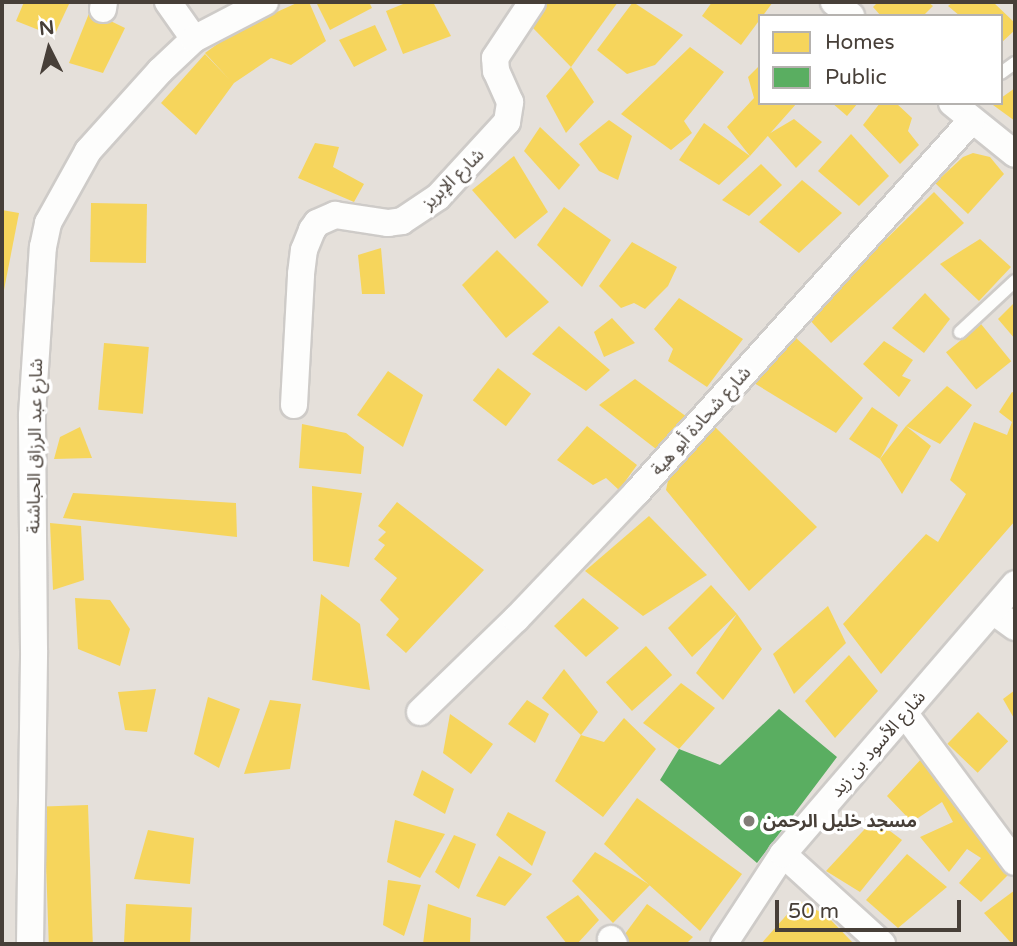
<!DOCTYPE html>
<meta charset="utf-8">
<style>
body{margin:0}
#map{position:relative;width:1017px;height:946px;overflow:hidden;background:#f1efec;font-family:"Varela Round","Noto Sans Arabic",sans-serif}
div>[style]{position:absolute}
.residential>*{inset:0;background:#e5e0da}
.homes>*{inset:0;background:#f6d55c;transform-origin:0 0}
.public>*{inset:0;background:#5aae61}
.roads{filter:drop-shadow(2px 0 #cecbc8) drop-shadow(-2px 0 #cecbc8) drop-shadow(0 2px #cecbc8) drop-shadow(0 -2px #cecbc8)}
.service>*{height:12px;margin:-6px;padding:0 6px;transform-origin:6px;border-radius:6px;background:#fdfdfc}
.minor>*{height:26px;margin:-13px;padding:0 13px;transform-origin:13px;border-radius:13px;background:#fdfdfc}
.dots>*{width:19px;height:19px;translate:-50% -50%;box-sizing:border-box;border:4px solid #fff;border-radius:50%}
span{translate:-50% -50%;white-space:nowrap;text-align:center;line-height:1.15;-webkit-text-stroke:7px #fff;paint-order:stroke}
.street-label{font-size:18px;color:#473f38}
.poi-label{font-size:18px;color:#473f38;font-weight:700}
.left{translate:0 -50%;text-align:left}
.frame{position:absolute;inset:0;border:4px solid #473f38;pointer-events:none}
.legend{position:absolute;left:758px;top:14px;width:245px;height:91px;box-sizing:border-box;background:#fff;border:2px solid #b5b2af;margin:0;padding:9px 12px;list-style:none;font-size:21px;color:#473f38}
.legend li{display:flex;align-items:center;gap:14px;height:35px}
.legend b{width:35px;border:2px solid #b5b2af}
.north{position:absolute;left:14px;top:14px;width:70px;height:70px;-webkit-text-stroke:5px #fff;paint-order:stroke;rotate:354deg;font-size:19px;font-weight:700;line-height:28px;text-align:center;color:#473f38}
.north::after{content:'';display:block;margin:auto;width:24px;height:32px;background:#473f38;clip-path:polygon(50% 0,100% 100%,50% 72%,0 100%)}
.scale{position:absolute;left:775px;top:900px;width:186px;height:32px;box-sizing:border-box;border:4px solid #473f38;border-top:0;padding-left:9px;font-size:21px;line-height:24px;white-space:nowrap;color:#473f38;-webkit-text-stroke:5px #fff;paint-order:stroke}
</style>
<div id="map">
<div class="residential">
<div style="clip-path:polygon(evenodd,2px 2px,1015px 2px,1015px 944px,2px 944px,2px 2px,760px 16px,1001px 16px,1001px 103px,760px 103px,760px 16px)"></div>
</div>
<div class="homes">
<div style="clip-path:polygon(24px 2px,70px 2px,54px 36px,16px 21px)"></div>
<div style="clip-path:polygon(299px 2px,309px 2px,326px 41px,291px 65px,271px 58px,234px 83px,196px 135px,161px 103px,205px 54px,229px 79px,205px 53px,237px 30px)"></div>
<div style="clip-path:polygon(316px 2px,369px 2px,372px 8px,330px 30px)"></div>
<div style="clip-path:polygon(408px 2px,433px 2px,451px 36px,403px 54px,386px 11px)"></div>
<div style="clip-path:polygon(547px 2px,618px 2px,571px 67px,532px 27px)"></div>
<div style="clip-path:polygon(633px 2px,683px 35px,655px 65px,627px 74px,597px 50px)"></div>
<div style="clip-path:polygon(712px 2px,773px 2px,741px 45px,702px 16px)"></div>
<div style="clip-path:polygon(878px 2px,928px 2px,933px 6px,923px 16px,881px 16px,873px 7px)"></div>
<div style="clip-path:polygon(953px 2px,993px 2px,1015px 23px,1015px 30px,1001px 43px,1001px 16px,960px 16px,948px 6px)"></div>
<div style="clip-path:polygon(90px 11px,125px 28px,103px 73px,69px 63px)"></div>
<div style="clip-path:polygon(375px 25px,387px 50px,354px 67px,339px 40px)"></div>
<div style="clip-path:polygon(690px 47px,724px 72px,684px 121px,692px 133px,671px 150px,621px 114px)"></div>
<div style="clip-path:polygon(760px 65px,760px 103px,797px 103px,750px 156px,727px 127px,754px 98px,748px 77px)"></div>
<div style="clip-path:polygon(571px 67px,594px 102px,566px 133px,546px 96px)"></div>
<div style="clip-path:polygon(1015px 88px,1015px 121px,993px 105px,1001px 103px,1001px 98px)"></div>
<div style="clip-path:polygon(832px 103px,858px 103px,847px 116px)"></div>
<div style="clip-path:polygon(880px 103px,896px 103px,912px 118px,908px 131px,919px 145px,900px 164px,863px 125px)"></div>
<div style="clip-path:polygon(794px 119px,822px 142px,796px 168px,767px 135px)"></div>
<div style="clip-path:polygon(609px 120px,632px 136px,618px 180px,599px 171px,579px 144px)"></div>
<div style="clip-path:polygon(704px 123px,750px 156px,719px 185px,679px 160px)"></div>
<div style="clip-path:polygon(540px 127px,580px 165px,559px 190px,524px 151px)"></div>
<div style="clip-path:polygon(851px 134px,889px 176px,859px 206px,818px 171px)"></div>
<div style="clip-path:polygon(315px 143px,339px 147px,333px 167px,364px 184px,354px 202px,298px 178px)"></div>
<div style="clip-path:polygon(973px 153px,990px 157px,1004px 174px,968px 214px,935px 183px,963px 157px)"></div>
<div style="clip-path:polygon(514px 156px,548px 212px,515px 239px,472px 190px)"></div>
<div style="clip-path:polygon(761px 164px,782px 185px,749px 216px,722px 200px)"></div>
<div style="clip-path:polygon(802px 180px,842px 213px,799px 253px,759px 222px)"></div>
<div style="clip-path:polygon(934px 192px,964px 223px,831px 343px,807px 317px)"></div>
<div style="left:91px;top:203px;width:56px;height:59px;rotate:1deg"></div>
<div style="clip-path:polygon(564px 207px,611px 240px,582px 287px,537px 245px)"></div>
<div style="clip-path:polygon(2px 210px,19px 213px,3px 295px,2px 295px)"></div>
<div style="clip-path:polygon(980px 239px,1011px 267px,979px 301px,940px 264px)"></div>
<div style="clip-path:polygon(632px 242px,677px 267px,668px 286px,645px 309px,634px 303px,621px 308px,599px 286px)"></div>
<div style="clip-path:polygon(381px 248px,385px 294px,362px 294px,358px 255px)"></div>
<div style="clip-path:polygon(497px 250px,549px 302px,506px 338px,462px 285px)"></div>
<div style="clip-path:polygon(925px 293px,950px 319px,924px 353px,892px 328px)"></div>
<div style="clip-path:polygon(679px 298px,743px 339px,707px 387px,668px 361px,673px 349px,654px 329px)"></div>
<div style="clip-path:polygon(1015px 302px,1015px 339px,998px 319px)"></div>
<div style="clip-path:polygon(612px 318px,635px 343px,604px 357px,594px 332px)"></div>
<div style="left:981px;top:324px;width:48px;height:45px;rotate:51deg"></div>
<div style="clip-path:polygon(559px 326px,610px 370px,586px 391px,532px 354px)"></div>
<div style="clip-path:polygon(796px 338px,863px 398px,836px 433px,754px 383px)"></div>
<div style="clip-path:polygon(884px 341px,913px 360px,902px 376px,911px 380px,899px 397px,863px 364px)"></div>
<div style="left:104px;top:343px;width:45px;height:67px;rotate:5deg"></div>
<div style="left:498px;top:368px;width:42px;height:41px;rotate:38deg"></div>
<div style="clip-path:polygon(388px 371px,423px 395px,403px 447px,357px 415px)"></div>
<div style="clip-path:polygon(635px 379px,687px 417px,656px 449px,599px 405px)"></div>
<div style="clip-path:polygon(947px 386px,972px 405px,940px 444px,906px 426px,931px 446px,902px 494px,880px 459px,906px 426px)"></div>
<div style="clip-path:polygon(1012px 392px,1015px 393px,1015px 521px,881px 674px,843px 624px,926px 534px,938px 542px,966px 494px,950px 480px,974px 422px,1007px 435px,1012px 422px,999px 412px)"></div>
<div style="clip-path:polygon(872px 407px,898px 425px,880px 459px,849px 439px)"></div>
<div style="clip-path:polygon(302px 424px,346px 433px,364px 447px,361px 474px,299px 468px)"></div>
<div style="clip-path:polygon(587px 426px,637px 465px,619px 490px,606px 478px,593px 485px,557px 460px)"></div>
<div style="clip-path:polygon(714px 426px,817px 527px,749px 591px,666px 490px,670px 471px)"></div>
<div style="clip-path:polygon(80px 427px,92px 458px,54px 459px,60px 437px)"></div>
<div style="clip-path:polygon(312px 486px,362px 493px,349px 567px,313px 561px)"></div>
<div style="clip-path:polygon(73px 493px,236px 503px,237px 537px,63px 518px)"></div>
<div style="clip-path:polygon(397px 502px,484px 570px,406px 653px,386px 635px,399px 619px,380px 600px,397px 578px,374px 559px,385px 545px,378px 540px,386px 532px,378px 526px)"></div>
<div style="clip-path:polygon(649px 516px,707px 575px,643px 616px,585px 571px)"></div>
<div style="clip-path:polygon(50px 523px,81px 526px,84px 580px,53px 590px)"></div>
<div style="clip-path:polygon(711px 585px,737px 614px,762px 649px,723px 700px,696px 673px,737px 614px,692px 657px,668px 628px)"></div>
<div style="clip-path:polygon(321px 594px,360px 624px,370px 690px,312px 680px)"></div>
<div style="clip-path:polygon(75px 598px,110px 600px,130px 629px,120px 666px,78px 649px)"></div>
<div style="clip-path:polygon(583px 598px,619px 628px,586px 657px,554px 626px)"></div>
<div style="clip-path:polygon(828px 606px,846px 643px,794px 694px,773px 654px)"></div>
<div style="left:646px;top:646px;width:39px;height:54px;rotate:48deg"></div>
<div style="clip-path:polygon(849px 655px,878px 691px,835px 738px,805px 701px)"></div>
<div style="clip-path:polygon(564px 669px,598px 712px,581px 735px,542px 698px)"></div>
<div style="clip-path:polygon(681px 683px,715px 708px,679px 749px,643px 723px)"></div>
<div style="clip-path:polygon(156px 689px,147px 732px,125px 730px,118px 692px)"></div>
<div style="clip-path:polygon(1015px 690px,1015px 720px,1003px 699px)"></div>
<div style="clip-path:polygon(208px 697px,240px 709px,219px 768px,194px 754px)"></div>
<div style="clip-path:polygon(270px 700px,301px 704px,290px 769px,244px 774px)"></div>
<div style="clip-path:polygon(527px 700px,549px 714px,535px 743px,508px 724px)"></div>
<div style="left:978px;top:712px;width:42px;height:44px;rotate:44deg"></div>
<div style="clip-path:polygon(450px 714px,493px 744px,471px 774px,443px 753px)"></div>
<div style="clip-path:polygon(624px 718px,656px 749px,603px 817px,555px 781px,581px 735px,604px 742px)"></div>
<div style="clip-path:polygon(923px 757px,1010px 873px,981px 902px,959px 883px,981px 858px,967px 849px,949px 872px,920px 837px,953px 822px,942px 802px,912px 822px,887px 796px)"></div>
<div style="clip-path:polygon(422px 770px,454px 789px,445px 814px,413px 795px)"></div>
<div style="clip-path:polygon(637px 798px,742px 874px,700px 931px,604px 844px)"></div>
<div style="left:88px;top:805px;width:139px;height:44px;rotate:88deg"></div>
<div style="clip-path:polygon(508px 812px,546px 832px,532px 866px,496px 835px)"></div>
<div style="clip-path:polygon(874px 819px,902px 840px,860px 892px,826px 871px)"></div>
<div style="clip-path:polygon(395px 820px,445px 834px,420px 878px,387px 862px)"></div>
<div style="clip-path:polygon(148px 830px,194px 838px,190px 884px,134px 879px)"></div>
<div style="clip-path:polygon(454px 835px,476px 844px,459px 889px,435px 872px)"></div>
<div style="clip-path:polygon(595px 852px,650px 885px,613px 923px,572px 881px)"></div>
<div style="clip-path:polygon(907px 854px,947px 887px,898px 928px,866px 900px)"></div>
<div style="clip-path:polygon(499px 856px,532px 874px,505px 906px,476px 896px)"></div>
<div style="clip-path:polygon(388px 880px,421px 885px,404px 936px,383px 925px)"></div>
<div style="clip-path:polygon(1015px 890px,1015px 944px,1012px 944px,984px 913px)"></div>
<div style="clip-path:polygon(578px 895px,599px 920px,577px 944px,567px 944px,546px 917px)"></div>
<div style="clip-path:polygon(799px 901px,826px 915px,854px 944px,761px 944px)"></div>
<div style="left:126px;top:904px;width:66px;height:40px;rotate:3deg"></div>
<div style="clip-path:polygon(428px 904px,471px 918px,470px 944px,423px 944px)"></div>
<div style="clip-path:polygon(647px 904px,693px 937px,686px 944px,631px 944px,622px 938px)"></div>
</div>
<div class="public">
<div style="clip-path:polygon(779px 709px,837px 757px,757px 863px,660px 780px,679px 749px,720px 765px)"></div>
</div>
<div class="roads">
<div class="service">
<div style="left:1001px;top:73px;width:17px;rotate:-36deg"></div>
<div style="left:960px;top:332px;width:75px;rotate:-42.8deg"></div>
</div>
<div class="minor">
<div style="left:168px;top:2px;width:45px;rotate:54.9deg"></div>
<div style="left:834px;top:2px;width:22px;rotate:39deg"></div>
<div style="left:103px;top:9px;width:7px;rotate:-82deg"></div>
<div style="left:952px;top:103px;width:81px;rotate:39deg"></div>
<div style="left:294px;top:405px;width:131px;rotate:-86.9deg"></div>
<div style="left:301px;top:274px;width:24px;rotate:-83deg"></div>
<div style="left:304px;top:250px;width:22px;rotate:-68deg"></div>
<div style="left:312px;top:230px;width:9px;rotate:-54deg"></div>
<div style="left:317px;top:223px;width:20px;rotate:-24deg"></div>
<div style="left:335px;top:215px;width:54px;rotate:8.6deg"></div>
<div style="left:388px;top:223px;width:14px;rotate:-8deg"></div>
<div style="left:402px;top:221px;width:43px;rotate:-33.7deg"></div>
<div style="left:438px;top:197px;width:102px;rotate:-47.4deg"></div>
<div style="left:507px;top:122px;width:20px;rotate:-81deg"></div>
<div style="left:510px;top:102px;width:34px;rotate:-114deg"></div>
<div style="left:496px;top:71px;width:13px;rotate:-94deg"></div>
<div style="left:495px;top:58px;width:67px;rotate:-56.5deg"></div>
<div style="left:993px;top:611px;width:27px;rotate:36deg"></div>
<div style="left:420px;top:712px;width:134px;rotate:-44.1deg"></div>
<div style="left:516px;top:619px;width:175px;rotate:-46.4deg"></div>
<div style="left:637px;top:492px;width:499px;rotate:-48deg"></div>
<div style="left:905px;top:714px;width:184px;rotate:53.4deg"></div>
<div style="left:783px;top:854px;width:134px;rotate:42.3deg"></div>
<div style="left:611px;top:939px;width:6px;rotate:59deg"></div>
<div style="left:30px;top:944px;width:294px;rotate:-89.2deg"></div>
<div style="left:34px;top:650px;width:235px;rotate:-90.5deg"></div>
<div style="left:32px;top:415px;width:168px;rotate:-86.3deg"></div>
<div style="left:43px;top:247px;width:25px;rotate:-78deg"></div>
<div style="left:48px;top:223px;width:82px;rotate:-60.9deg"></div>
<div style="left:88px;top:151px;width:108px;rotate:-48deg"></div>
<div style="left:160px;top:71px;width:47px;rotate:-43.3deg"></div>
<div style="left:194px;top:39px;width:80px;rotate:-27.5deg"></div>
<div style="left:724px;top:944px;width:108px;rotate:-56.8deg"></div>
<div style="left:783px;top:854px;width:356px;rotate:-49.3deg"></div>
</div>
</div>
<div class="dots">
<div style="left:749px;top:821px;background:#827d77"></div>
</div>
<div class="street-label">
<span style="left:453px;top:179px;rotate:-44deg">شارع الإبريز</span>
<span style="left:701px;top:421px;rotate:-48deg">شارع شحادة أبو هية</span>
<span style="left:35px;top:446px;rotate:-89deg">شارع عبد الرزاق الحباشنة</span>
<span style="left:878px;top:744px;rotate:-49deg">شارع الأسود بن زيد</span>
</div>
<div class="poi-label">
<span class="left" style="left:763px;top:821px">مسجد خليل الرحمن</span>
</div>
<div class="frame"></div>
<ul class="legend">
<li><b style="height:19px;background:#f6d55c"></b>Homes</li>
<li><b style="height:19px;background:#5aae61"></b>Public</li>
</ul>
<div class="north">N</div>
<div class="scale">50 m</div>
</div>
